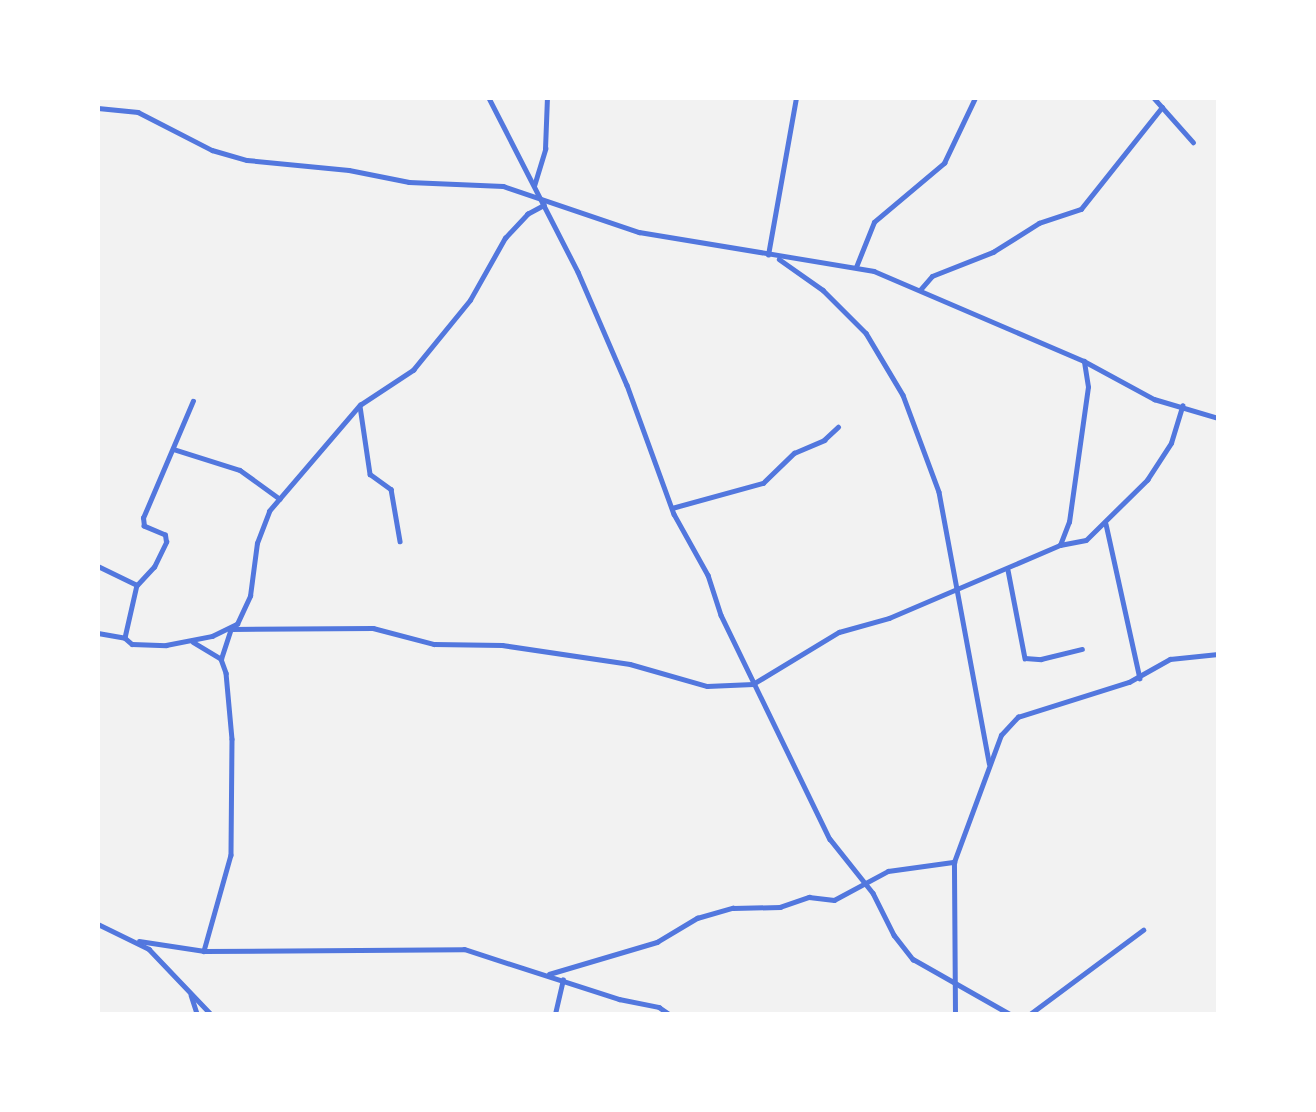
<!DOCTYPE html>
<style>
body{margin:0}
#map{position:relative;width:1316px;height:1112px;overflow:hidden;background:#f2f2f2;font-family:"DM Sans",sans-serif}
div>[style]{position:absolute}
.minor>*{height:4.5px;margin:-2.25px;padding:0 2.25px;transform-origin:2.25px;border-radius:2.25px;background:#5277de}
span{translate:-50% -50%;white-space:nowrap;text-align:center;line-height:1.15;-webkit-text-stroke:6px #fff;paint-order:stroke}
.frame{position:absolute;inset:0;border:100px solid #fff;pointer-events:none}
</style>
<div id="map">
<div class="minor">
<div style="left:489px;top:98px;width:195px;rotate:62.9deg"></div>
<div style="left:578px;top:272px;width:123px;rotate:66.6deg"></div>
<div style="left:627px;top:385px;width:137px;rotate:70deg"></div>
<div style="left:674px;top:514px;width:70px;rotate:60.9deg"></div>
<div style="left:708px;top:575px;width:42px;rotate:72deg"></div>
<div style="left:721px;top:615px;width:249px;rotate:64.1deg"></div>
<div style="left:830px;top:839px;width:69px;rotate:51.5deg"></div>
<div style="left:873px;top:893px;width:47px;rotate:63.4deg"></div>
<div style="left:894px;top:935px;width:31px;rotate:52deg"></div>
<div style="left:913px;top:959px;width:112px;rotate:29.6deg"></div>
<div style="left:1154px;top:98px;width:59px;rotate:48.4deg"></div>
<div style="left:98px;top:108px;width:40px;rotate:5.7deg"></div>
<div style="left:138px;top:112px;width:83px;rotate:27.2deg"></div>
<div style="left:212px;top:150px;width:36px;rotate:16deg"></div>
<div style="left:247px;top:160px;width:102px;rotate:5.6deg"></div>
<div style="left:349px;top:170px;width:61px;rotate:11.3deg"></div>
<div style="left:409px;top:182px;width:94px;rotate:2.4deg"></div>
<div style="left:503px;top:186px;width:144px;rotate:18.7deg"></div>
<div style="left:639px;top:232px;width:238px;rotate:9.4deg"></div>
<div style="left:874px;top:271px;width:228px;rotate:23.2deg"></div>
<div style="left:1084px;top:361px;width:80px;rotate:28.5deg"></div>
<div style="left:1154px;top:399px;width:67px;rotate:16.5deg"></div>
<div style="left:534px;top:186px;width:39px;rotate:-73deg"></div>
<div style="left:545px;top:149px;width:51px;rotate:-87.8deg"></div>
<div style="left:768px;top:255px;width:159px;rotate:-79.9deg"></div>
<div style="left:779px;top:259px;width:54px;rotate:35.2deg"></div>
<div style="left:823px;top:290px;width:61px;rotate:45deg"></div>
<div style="left:866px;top:333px;width:72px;rotate:59.2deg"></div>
<div style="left:903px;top:395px;width:103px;rotate:69.6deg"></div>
<div style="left:939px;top:492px;width:276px;rotate:79.5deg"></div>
<div style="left:856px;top:267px;width:48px;rotate:-68.2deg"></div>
<div style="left:874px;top:222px;width:92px;rotate:-40.1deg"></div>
<div style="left:944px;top:163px;width:72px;rotate:-64.5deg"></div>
<div style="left:920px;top:290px;width:18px;rotate:-49deg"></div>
<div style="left:932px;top:276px;width:66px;rotate:-21.5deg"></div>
<div style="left:993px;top:252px;width:54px;rotate:-32.2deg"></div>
<div style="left:1039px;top:223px;width:44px;rotate:-18.4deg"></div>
<div style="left:1081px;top:209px;width:130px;rotate:-51.5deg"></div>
<div style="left:360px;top:406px;width:69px;rotate:81.6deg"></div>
<div style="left:370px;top:474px;width:26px;rotate:36deg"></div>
<div style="left:391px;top:489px;width:53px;rotate:80.2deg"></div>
<div style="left:173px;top:449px;width:70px;rotate:17.4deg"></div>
<div style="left:240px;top:470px;width:49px;rotate:35.9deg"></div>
<div style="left:672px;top:508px;width:94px;rotate:-15.4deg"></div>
<div style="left:763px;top:483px;width:43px;rotate:-44.1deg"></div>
<div style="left:794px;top:453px;width:33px;rotate:-23deg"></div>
<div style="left:824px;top:440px;width:19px;rotate:-43deg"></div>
<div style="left:1106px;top:524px;width:158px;rotate:77.6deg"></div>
<div style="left:1060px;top:545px;width:25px;rotate:-69deg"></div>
<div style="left:1069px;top:522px;width:136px;rotate:-82deg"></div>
<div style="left:1088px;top:387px;width:26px;rotate:-99deg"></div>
<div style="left:98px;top:566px;width:43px;rotate:26deg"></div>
<div style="left:137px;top:585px;width:54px;rotate:102.8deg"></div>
<div style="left:1008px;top:570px;width:90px;rotate:79.1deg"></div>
<div style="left:1025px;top:658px;width:16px;rotate:4deg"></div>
<div style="left:1041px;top:659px;width:42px;rotate:-13.7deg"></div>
<div style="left:137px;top:585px;width:25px;rotate:-47deg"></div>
<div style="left:154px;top:567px;width:28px;rotate:-64deg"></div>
<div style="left:166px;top:542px;width:7px;rotate:-98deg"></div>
<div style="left:165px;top:535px;width:23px;rotate:-157deg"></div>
<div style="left:144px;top:526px;width:8px;rotate:-97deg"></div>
<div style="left:143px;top:518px;width:127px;rotate:-66.9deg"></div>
<div style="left:98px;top:633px;width:27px;rotate:10deg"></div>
<div style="left:125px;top:638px;width:9px;rotate:41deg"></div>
<div style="left:132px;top:644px;width:34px;rotate:2deg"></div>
<div style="left:166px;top:645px;width:47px;rotate:-11.1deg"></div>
<div style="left:212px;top:636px;width:28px;rotate:-26deg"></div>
<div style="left:237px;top:624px;width:31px;rotate:-65deg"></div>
<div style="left:250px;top:596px;width:53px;rotate:-82.5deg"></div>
<div style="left:257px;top:543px;width:34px;rotate:-69deg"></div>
<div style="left:269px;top:511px;width:140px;rotate:-49.4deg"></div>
<div style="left:360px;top:405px;width:64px;rotate:-33.4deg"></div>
<div style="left:413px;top:370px;width:90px;rotate:-50.8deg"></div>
<div style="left:470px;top:300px;width:71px;rotate:-60.6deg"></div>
<div style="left:505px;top:238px;width:33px;rotate:-47deg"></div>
<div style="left:527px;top:214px;width:19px;rotate:-28deg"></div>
<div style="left:193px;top:642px;width:33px;rotate:31deg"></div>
<div style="left:221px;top:659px;width:15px;rotate:70deg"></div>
<div style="left:226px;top:673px;width:66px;rotate:84.8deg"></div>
<div style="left:232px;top:739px;width:116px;rotate:90.5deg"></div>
<div style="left:231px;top:855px;width:100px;rotate:105.7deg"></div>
<div style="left:221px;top:659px;width:32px;rotate:-72deg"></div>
<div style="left:231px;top:629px;width:142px;rotate:-0.4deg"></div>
<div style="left:373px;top:628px;width:63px;rotate:14.7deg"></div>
<div style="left:434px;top:644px;width:68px;rotate:0.8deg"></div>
<div style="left:502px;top:645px;width:129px;rotate:8.4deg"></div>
<div style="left:630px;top:664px;width:80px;rotate:15.9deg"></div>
<div style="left:707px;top:686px;width:46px;rotate:-2.5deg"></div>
<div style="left:753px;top:684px;width:100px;rotate:-31.2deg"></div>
<div style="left:839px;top:632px;width:52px;rotate:-15.6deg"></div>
<div style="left:889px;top:618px;width:186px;rotate:-23.1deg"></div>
<div style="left:1060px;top:545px;width:26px;rotate:-11deg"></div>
<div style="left:1086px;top:540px;width:86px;rotate:-44.5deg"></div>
<div style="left:1147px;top:480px;width:44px;rotate:-57deg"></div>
<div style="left:1171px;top:443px;width:39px;rotate:-73deg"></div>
<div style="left:98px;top:924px;width:57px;rotate:26.1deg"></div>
<div style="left:149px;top:949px;width:90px;rotate:46.4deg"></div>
<div style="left:139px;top:941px;width:66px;rotate:8.7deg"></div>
<div style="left:204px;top:951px;width:260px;rotate:-0.4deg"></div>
<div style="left:464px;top:949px;width:163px;rotate:17.9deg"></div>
<div style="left:619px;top:999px;width:41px;rotate:11.3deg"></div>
<div style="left:659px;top:1007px;width:12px;rotate:35deg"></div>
<div style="left:549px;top:974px;width:113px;rotate:-16.5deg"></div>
<div style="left:657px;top:942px;width:47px;rotate:-31deg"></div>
<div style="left:697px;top:918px;width:37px;rotate:-16deg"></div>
<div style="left:733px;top:908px;width:47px;rotate:-1.2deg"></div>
<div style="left:780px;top:907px;width:31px;rotate:-19deg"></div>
<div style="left:809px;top:897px;width:25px;rotate:7deg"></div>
<div style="left:834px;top:900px;width:61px;rotate:-28.2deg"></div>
<div style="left:888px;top:871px;width:67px;rotate:-7.8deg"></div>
<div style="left:191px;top:995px;width:20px;rotate:72deg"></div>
<div style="left:555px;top:1014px;width:35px;rotate:-77deg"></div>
<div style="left:955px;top:1014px;width:152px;rotate:-90.4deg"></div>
<div style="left:954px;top:862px;width:135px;rotate:-69.7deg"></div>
<div style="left:1001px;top:735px;width:25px;rotate:-47deg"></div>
<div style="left:1018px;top:717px;width:116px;rotate:-17.5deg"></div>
<div style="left:1129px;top:682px;width:47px;rotate:-29.3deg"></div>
<div style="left:1170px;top:659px;width:48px;rotate:-5.9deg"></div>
<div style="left:1030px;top:1014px;width:141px;rotate:-36.6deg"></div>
</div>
<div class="frame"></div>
</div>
